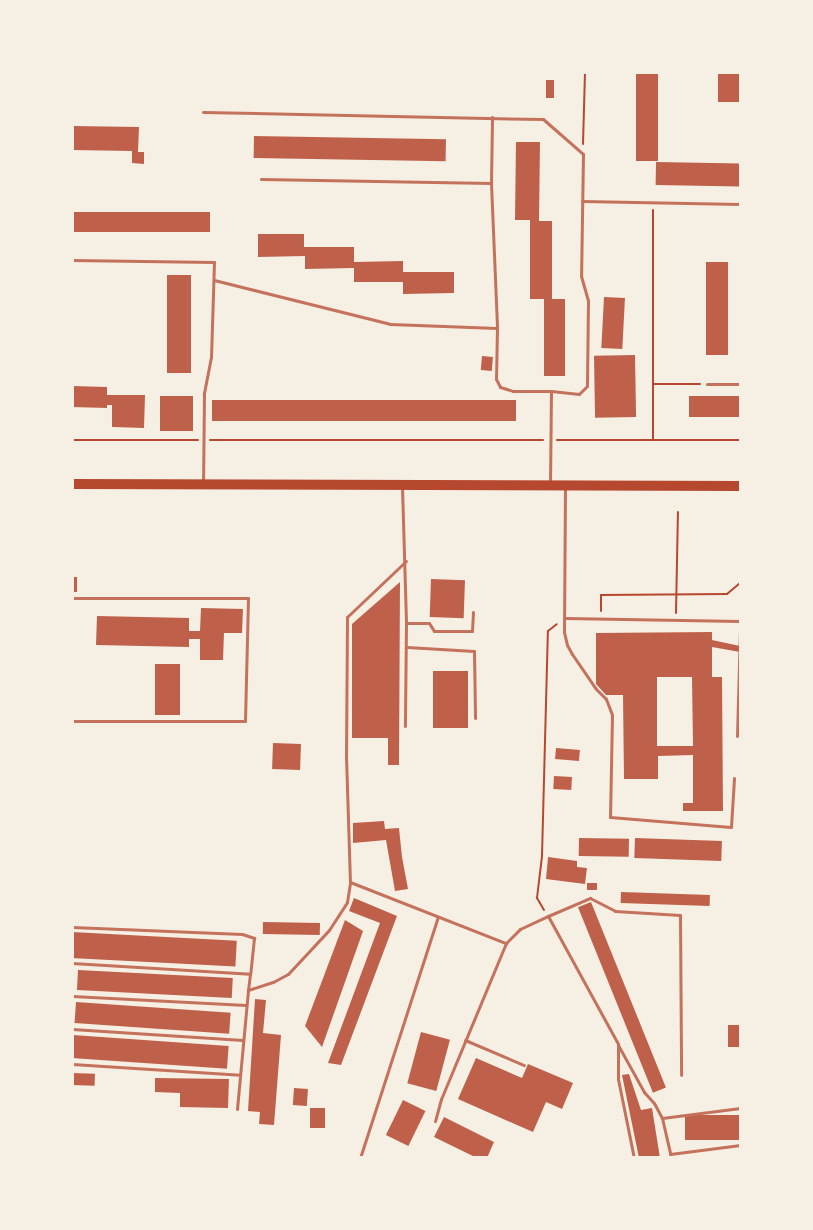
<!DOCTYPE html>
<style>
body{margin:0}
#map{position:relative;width:813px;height:1230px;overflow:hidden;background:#f6efe4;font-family:Barlow,sans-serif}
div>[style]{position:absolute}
.building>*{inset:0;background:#bf614a;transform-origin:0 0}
.path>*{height:2px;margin:-1px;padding:0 1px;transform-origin:1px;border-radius:1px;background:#b5482f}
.service>*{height:3px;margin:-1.5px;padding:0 1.5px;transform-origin:1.5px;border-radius:1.5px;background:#c5725c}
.primary>*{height:10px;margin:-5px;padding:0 5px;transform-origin:5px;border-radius:5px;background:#b5482f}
span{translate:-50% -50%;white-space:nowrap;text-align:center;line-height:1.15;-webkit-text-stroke:4.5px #f6efe4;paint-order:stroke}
.frame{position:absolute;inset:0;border:74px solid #f6efe4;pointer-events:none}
</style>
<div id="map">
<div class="building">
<div style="left:636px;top:72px;width:22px;height:89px"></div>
<div style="left:718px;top:72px;width:22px;height:30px"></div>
<div style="left:546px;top:80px;width:8px;height:18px"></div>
<div style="clip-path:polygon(72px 126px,139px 127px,138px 152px,144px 152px,144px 164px,132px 163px,132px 151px,72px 150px)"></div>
<div style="left:254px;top:136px;width:192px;height:22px;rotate:1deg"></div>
<div style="clip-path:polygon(516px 142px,540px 142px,539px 221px,552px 221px,552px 299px,565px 299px,565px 376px,544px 376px,544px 299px,530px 299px,530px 220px,515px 220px)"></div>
<div style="left:656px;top:162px;width:84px;height:23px;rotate:1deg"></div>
<div style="left:72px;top:212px;width:138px;height:20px"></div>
<div style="clip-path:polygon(258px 234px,304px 234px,304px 247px,354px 247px,354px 262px,403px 261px,403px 272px,454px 272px,454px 293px,403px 294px,403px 282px,354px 282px,354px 268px,305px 269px,305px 256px,258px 257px)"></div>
<div style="left:706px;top:262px;width:22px;height:93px"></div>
<div style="left:167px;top:275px;width:24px;height:98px"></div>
<div style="left:604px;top:297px;width:21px;height:51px;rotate:3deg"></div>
<div style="left:635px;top:355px;width:62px;height:41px;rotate:89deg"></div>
<div style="left:482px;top:356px;width:11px;height:14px;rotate:5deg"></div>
<div style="clip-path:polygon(72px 386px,107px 387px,107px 395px,145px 395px,144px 428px,112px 427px,112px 405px,107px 405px,107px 408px,72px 407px)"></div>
<div style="left:160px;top:396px;width:33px;height:35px"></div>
<div style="left:689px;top:396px;width:51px;height:21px"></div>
<div style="left:212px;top:400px;width:304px;height:21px"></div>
<div style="left:72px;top:577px;width:5px;height:15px"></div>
<div style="left:431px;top:579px;width:34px;height:38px;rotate:2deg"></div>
<div style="clip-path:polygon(400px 582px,399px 765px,388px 765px,388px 738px,352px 738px,352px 624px)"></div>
<div style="clip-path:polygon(201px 608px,243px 609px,242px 633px,224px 633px,223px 660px,200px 660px,200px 639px,189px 639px,189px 647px,96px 645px,97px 616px,189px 618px,189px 631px,200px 631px)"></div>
<div style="clip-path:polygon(evenodd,712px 632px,712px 640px,740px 646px,740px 652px,712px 647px,712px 677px,722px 677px,723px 811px,683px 811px,683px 803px,693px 803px,693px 755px,658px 756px,658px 779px,624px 779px,623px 695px,606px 695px,596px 684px,596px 633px,712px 632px,657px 677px,692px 677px,693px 746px,657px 746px,657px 677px)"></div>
<div style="left:155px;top:664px;width:25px;height:51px"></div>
<div style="left:433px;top:671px;width:35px;height:57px"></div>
<div style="left:273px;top:743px;width:28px;height:26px;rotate:2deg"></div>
<div style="left:556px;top:748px;width:24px;height:11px;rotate:5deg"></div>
<div style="left:554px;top:776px;width:18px;height:13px;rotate:3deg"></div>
<div style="clip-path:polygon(384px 821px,385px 829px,399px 828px,402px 857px,408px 889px,395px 891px,386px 840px,353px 843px,353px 823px)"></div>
<div style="left:579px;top:838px;width:50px;height:18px;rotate:1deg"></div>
<div style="left:635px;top:838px;width:87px;height:20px;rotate:2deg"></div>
<div style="clip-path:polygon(548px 857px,577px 861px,577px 867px,587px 868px,585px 884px,546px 879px)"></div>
<div style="left:587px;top:883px;width:10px;height:7px"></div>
<div style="left:621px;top:892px;width:89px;height:11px;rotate:2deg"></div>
<div style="clip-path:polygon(354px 898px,397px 916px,341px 1065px,328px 1063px,380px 923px,349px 911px)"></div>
<div style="left:591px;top:902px;width:200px;height:14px;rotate:68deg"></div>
<div style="clip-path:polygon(345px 920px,363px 931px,322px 1047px,305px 1026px)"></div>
<div style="left:263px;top:922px;width:57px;height:12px;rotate:1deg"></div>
<div style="left:72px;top:932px;width:165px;height:26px;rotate:3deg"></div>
<div style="left:78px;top:970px;width:155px;height:20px;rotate:3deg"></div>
<div style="clip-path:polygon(255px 999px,266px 1000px,263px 1033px,281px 1035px,274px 1125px,259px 1124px,260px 1112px,248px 1111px)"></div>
<div style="left:76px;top:1002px;width:155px;height:21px;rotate:4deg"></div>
<div style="left:728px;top:1025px;width:12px;height:22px"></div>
<div style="left:421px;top:1032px;width:30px;height:53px;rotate:15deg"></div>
<div style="left:73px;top:1035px;width:156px;height:23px;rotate:4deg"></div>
<div style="clip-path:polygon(476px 1058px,522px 1078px,528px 1064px,573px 1083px,562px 1109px,546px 1102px,533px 1132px,458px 1099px)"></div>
<div style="left:72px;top:1073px;width:23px;height:12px;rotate:2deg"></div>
<div style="clip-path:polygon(629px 1074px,641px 1110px,652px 1108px,660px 1158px,639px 1158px,622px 1075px)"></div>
<div style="clip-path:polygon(155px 1078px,229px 1079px,228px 1108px,180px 1107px,180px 1093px,155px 1092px)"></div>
<div style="left:294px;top:1088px;width:14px;height:17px;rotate:4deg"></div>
<div style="left:403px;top:1100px;width:25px;height:39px;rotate:26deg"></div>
<div style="left:310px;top:1108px;width:15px;height:20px"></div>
<div style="left:740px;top:1115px;width:25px;height:55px;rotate:90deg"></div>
<div style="clip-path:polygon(444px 1117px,494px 1142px,487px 1158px,477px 1158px,434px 1137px)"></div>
</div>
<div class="path">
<div style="left:583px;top:144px;width:72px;rotate:-88.4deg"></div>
<div style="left:653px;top:384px;width:47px"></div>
<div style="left:72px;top:440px;width:126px"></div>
<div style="left:210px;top:440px;width:333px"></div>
<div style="left:557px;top:440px;width:183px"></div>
<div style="left:653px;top:440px;width:230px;rotate:-90deg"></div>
<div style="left:601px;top:611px;width:16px;rotate:-90deg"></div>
<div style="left:601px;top:595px;width:126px;rotate:-0.5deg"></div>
<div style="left:727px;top:594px;width:17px;rotate:-40deg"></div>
<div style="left:676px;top:613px;width:101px;rotate:-88.9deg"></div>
<div style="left:544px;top:910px;width:14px;rotate:-120deg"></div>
<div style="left:537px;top:898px;width:42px;rotate:-83.2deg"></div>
<div style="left:542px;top:856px;width:225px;rotate:-88.5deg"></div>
<div style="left:548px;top:631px;width:11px;rotate:-38deg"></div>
</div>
<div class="service">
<div style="left:203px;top:112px;width:340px;rotate:1.2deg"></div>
<div style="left:543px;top:119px;width:53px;rotate:41.2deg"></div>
<div style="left:583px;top:154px;width:122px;rotate:90.9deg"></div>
<div style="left:581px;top:276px;width:26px;rotate:74deg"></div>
<div style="left:588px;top:301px;width:85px;rotate:90.7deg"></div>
<div style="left:587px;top:386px;width:11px;rotate:135deg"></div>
<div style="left:579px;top:394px;width:28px;rotate:-174deg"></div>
<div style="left:261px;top:179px;width:230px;rotate:1deg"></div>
<div style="left:491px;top:183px;width:145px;rotate:87.6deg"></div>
<div style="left:497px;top:328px;width:51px;rotate:91.1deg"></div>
<div style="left:496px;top:379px;width:9px;rotate:63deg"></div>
<div style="left:500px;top:387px;width:14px;rotate:17deg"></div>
<div style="left:513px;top:391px;width:38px"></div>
<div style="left:551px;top:391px;width:93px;rotate:90.6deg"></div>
<div style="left:491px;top:183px;width:66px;rotate:-89.1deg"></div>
<div style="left:582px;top:201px;width:158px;rotate:1.1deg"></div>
<div style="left:72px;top:260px;width:142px;rotate:0.8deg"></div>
<div style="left:214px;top:262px;width:95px;rotate:91.8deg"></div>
<div style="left:211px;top:357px;width:38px;rotate:101deg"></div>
<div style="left:204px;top:394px;width:90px;rotate:90.6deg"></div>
<div style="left:214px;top:280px;width:181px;rotate:14deg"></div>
<div style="left:390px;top:324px;width:107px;rotate:2.1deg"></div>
<div style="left:707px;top:384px;width:33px"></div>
<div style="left:402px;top:487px;width:136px;rotate:88.3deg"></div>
<div style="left:406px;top:623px;width:103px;rotate:90.6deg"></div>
<div style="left:565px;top:488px;width:144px;rotate:90.4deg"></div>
<div style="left:564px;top:632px;width:13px;rotate:77deg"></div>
<div style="left:567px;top:645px;width:10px;rotate:61deg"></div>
<div style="left:572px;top:654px;width:42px;rotate:55.6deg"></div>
<div style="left:596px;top:689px;width:14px;rotate:45deg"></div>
<div style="left:606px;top:699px;width:17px;rotate:69deg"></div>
<div style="left:612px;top:715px;width:102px;rotate:91.1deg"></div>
<div style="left:610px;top:817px;width:121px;rotate:4.7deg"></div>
<div style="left:731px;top:827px;width:49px;rotate:-86.5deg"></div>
<div style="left:406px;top:561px;width:81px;rotate:136.5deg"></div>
<div style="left:347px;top:617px;width:139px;rotate:90.4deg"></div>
<div style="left:346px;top:756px;width:126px;rotate:88.2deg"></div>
<div style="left:350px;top:882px;width:168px;rotate:21.4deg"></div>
<div style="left:506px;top:943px;width:169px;rotate:112.6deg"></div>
<div style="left:441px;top:1099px;width:23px;rotate:105deg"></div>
<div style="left:72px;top:598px;width:176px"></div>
<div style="left:248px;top:598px;width:123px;rotate:91.4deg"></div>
<div style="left:245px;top:721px;width:173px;rotate:180deg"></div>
<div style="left:565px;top:618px;width:175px;rotate:1deg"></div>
<div style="left:406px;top:623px;width:23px"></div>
<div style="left:429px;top:623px;width:9px;rotate:58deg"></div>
<div style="left:434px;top:631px;width:38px"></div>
<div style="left:472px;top:631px;width:19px;rotate:-87deg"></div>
<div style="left:407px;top:647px;width:67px;rotate:3.4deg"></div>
<div style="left:474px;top:651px;width:67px;rotate:89.1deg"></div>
<div style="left:737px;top:736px;width:107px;rotate:-88.4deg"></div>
<div style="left:548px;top:916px;width:46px;rotate:-23.2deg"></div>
<div style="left:590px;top:898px;width:28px;rotate:27deg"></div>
<div style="left:615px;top:911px;width:65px;rotate:3.5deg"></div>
<div style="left:680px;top:915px;width:160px;rotate:89.6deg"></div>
<div style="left:72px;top:927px;width:170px;rotate:2.4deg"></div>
<div style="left:242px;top:934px;width:13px;rotate:18deg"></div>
<div style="left:254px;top:938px;width:36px;rotate:96deg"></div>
<div style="left:506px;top:943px;width:20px;rotate:-45deg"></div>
<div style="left:520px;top:929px;width:31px;rotate:-25deg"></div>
<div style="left:548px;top:916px;width:146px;rotate:61.3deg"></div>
<div style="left:618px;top:1044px;width:35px;rotate:90deg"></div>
<div style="left:618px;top:1079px;width:81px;rotate:78.6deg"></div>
<div style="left:72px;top:963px;width:178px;rotate:3.5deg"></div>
<div style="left:250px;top:974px;width:16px;rotate:97deg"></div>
<div style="left:72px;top:996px;width:174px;rotate:3deg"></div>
<div style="left:72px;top:1029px;width:171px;rotate:3.7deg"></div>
<div style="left:465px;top:1040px;width:64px;rotate:23deg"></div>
<div style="left:618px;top:1045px;width:54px;rotate:61deg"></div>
<div style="left:644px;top:1092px;width:15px;rotate:48deg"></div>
<div style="left:654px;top:1103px;width:17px;rotate:62deg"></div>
<div style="left:662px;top:1118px;width:37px;rotate:77deg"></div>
<div style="left:670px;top:1154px;width:71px;rotate:-7.3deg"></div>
<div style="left:72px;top:1064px;width:168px;rotate:3.7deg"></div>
<div style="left:237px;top:1109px;width:120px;rotate:-84.7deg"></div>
<div style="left:248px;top:990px;width:26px;rotate:-18deg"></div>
<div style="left:273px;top:982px;width:17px;rotate:-28deg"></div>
<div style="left:288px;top:974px;width:60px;rotate:-47deg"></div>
<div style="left:329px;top:930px;width:33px;rotate:-57deg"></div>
<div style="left:347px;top:902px;width:20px;rotate:-81deg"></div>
<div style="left:662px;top:1118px;width:79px;rotate:-7.3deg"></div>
<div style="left:360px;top:1158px;width:253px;rotate:-72.1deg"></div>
</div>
<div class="primary">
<div style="left:72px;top:484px;width:668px;rotate:0.17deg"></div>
</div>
<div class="frame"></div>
</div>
